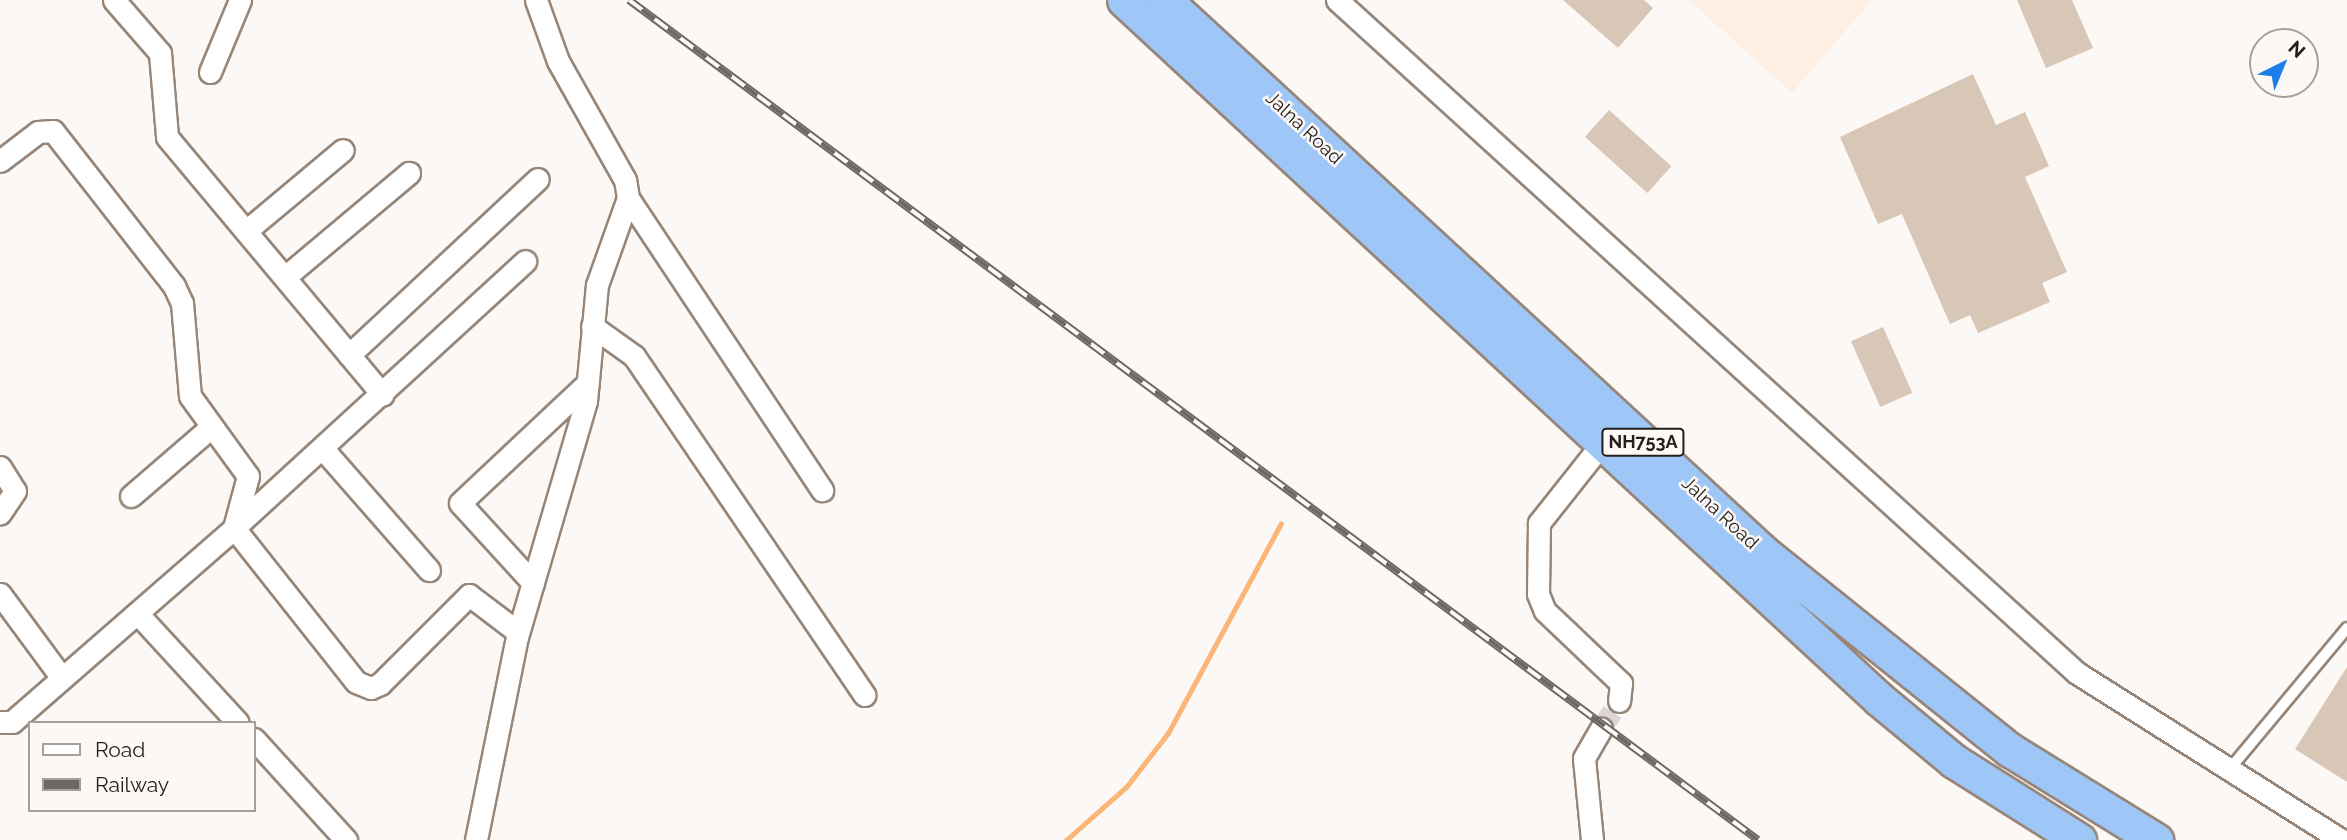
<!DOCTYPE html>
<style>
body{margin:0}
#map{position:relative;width:2347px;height:840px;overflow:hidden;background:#fcf8f5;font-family:Raleway,sans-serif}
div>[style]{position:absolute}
.built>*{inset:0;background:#feefe2}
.stream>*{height:5px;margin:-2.5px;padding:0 2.5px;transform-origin:2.5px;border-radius:2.5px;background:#fab577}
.building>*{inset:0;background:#d8c6b6;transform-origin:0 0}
.minor-tunnel>*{height:21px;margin-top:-10.5px;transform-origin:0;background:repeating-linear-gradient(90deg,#dcd7d4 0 21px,transparent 0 31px)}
.roads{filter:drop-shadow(2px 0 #978678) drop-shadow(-2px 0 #978678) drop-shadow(0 2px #978678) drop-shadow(0 -2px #978678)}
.service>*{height:10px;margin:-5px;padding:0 5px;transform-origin:5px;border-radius:5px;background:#fff}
.minor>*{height:21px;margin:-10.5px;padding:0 10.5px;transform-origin:10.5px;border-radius:10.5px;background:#fff}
.trunk>*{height:33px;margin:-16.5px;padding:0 16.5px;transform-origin:16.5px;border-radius:16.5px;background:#9ec6f7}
.rail>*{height:8px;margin-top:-4px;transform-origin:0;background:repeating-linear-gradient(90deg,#fcf8f5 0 16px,#6e6864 0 32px);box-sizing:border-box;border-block:2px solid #6e6864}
span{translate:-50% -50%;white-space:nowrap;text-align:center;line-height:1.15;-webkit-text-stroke:5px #fcf8f5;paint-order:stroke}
.shield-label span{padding:2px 5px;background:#fcf8f5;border:2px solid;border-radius:5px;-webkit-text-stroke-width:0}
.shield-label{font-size:18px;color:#241d18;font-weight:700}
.street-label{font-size:19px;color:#241d18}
.legend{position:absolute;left:28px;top:721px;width:228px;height:91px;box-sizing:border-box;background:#fcf8f5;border:2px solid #a6a09d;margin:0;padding:9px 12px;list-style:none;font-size:21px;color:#241d18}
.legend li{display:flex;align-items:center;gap:14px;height:35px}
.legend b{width:35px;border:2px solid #a6a09d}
.north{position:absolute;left:2249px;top:28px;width:70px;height:70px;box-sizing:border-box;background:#fcf8f5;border:2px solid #a6a09d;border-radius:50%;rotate:43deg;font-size:19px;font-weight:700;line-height:28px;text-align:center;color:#241d18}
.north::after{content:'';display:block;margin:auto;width:24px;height:32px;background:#1a7fe8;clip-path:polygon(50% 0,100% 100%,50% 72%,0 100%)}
</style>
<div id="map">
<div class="built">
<div style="clip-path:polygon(1689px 0,1872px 0,1792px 93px)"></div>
</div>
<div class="stream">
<div style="left:1066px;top:840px;width:81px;rotate:-41.5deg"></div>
<div style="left:1127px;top:786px;width:67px;rotate:-52.3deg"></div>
<div style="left:1168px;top:733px;width:238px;rotate:-61.7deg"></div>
</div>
<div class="building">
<div style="clip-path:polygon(1563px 0,1644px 0,1653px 8px,1618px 48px)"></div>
<div style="clip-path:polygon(2017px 0,2072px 0,2093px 48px,2046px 68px)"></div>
<div style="clip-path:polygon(1973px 74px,1996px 125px,2025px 112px,2049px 166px,2025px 177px,2067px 272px,2042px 283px,2050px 302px,1978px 333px,1970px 315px,1950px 324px,1902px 214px,1878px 224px,1840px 137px)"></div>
<div style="left:1609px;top:110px;width:84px;height:36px;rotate:42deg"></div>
<div style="left:1883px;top:327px;width:72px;height:35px;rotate:66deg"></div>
<div style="clip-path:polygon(2347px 667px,2347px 782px,2295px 749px)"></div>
</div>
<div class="minor-tunnel">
<div style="left:1601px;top:729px;width:33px;rotate:-57deg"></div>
</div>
<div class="roads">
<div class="service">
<div style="left:2228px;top:771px;width:186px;rotate:-50.2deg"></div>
</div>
<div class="minor">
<div style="left:114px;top:0;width:70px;rotate:49deg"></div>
<div style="left:160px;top:53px;width:84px;rotate:85.2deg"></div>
<div style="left:167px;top:137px;width:336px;rotate:50.1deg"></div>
<div style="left:1337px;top:0;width:1000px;rotate:42.29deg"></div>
<div style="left:2077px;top:673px;width:312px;rotate:32.3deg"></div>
<div style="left:210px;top:72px;width:78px;rotate:-67.4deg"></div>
<div style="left:0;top:161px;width:48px;rotate:-37.3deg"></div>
<div style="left:38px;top:132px;width:15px;rotate:-4deg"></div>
<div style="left:53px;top:131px;width:197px;rotate:52deg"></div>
<div style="left:174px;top:286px;width:19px;rotate:65deg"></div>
<div style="left:182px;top:303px;width:93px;rotate:85.1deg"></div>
<div style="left:190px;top:396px;width:99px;rotate:54.1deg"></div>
<div style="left:248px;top:476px;width:54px;rotate:105.1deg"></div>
<div style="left:234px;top:528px;width:196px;rotate:51.6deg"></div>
<div style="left:356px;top:682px;width:16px;rotate:22deg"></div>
<div style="left:371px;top:688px;width:10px;rotate:-24deg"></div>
<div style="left:380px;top:684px;width:126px;rotate:-45deg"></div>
<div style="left:469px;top:595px;width:61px;rotate:37.1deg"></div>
<div style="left:628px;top:198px;width:351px;rotate:56.4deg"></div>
<div style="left:246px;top:231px;width:126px;rotate:-39.9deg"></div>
<div style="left:285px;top:277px;width:162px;rotate:-40deg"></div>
<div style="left:592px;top:326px;width:52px;rotate:35.5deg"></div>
<div style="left:634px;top:356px;width:410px;rotate:55.8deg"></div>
<div style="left:349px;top:355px;width:258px;rotate:-43deg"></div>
<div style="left:1604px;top:441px;width:105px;rotate:128.4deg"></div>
<div style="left:1539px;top:523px;width:71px;rotate:90.8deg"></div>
<div style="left:1538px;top:594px;width:18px;rotate:68deg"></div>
<div style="left:1545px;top:611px;width:105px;rotate:43.5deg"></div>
<div style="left:1621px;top:683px;width:18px;rotate:96deg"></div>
<div style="left:323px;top:449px;width:161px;rotate:48.8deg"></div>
<div style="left:0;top:467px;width:28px;rotate:58deg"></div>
<div style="left:15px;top:491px;width:27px;rotate:124deg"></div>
<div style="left:131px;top:496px;width:104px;rotate:-40.7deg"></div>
<div style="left:533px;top:583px;width:108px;rotate:-132.4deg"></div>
<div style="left:460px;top:503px;width:175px;rotate:-43.2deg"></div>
<div style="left:0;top:594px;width:104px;rotate:53.6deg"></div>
<div style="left:137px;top:613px;width:149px;rotate:47.4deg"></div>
<div style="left:0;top:722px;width:12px"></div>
<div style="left:12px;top:722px;width:295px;rotate:-41.1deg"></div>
<div style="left:234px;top:528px;width:395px;rotate:-42.5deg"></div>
<div style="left:254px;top:739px;width:137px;rotate:47.7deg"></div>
<div style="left:476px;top:840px;width:207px;rotate:-78.6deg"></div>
<div style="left:517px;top:637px;width:246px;rotate:-73.7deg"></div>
<div style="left:586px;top:401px;width:117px;rotate:-84.6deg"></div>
<div style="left:597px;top:285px;width:92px;rotate:-70.4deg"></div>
<div style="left:628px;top:198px;width:18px;rotate:-99deg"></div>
<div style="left:625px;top:180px;width:137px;rotate:-119.4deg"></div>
<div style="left:558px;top:61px;width:65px;rotate:-109.8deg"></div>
<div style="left:1592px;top:840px;width:82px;rotate:-95.6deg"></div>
<div style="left:1584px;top:758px;width:34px;rotate:-60deg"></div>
</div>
<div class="trunk">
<div style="left:1124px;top:0;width:1029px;rotate:42.79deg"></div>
<div style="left:1879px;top:699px;width:97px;rotate:39.6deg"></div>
<div style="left:1954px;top:761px;width:148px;rotate:32.3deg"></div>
<div style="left:1165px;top:0;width:815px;rotate:42.71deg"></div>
<div style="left:1764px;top:553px;width:315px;rotate:38.7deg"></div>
<div style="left:2010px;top:750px;width:172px;rotate:31.7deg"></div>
</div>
</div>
<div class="rail">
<div style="left:629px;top:0;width:1407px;rotate:36.65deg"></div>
</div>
<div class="shield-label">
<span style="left:1643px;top:442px">NH753A</span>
</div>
<div class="street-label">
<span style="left:1304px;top:128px;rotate:43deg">Jalna Road</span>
<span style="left:1720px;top:513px;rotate:43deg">Jalna Road</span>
</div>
<ul class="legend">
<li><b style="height:9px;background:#fff"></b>Road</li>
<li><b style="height:9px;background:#6e6864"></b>Railway</li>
</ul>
<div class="north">N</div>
</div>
